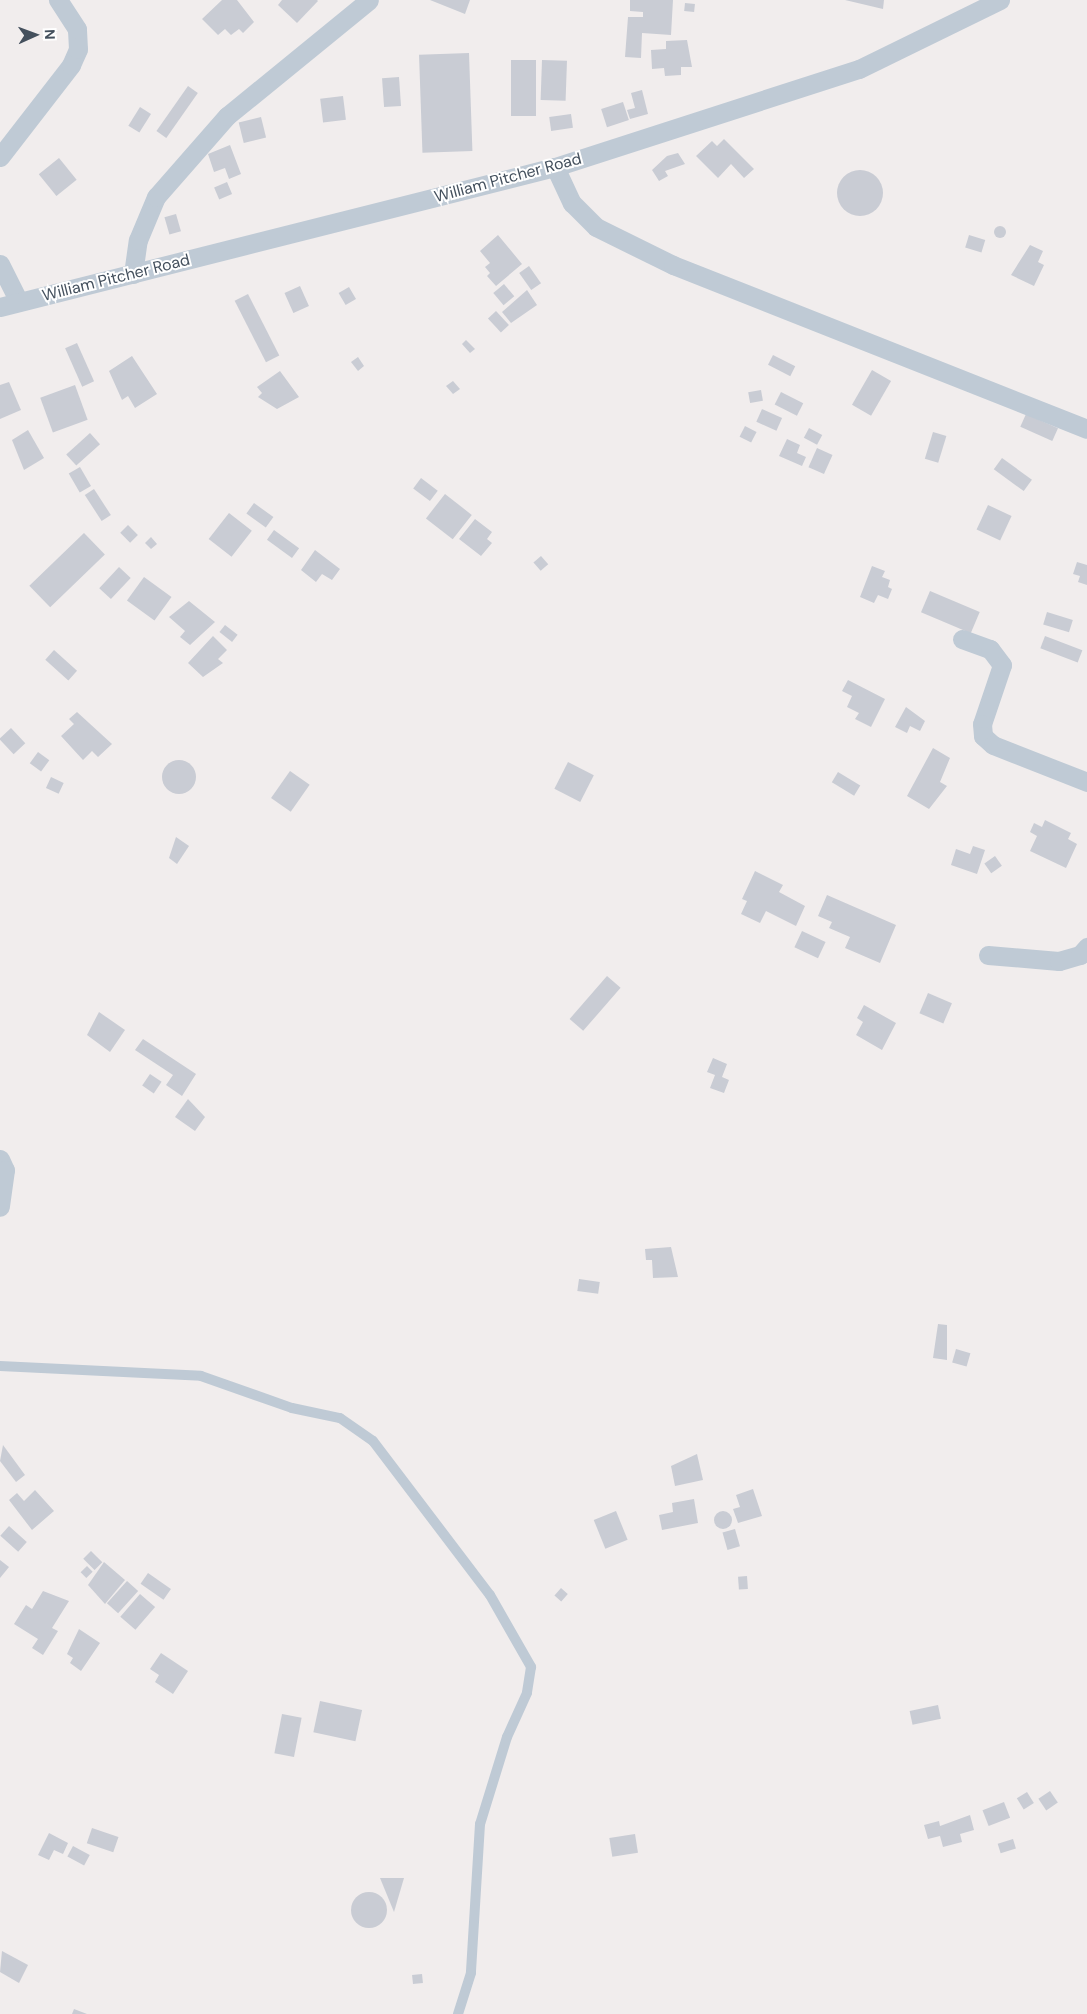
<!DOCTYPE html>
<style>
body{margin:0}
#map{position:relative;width:1087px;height:2014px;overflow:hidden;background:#f1eded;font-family:"DM Sans",sans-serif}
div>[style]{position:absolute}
.building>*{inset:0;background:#c9ccd4;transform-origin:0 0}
.round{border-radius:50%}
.lane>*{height:10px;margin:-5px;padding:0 5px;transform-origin:5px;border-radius:5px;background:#bfcad5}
.street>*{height:19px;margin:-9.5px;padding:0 9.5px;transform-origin:9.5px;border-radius:9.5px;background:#bfcad5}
span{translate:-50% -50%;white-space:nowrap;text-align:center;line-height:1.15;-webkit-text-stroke:4px #fff;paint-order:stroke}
.street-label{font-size:16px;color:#44505d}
.north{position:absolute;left:10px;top:10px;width:50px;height:50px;-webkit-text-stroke:4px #fff;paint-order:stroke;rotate:88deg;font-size:14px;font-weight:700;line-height:20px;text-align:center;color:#44505d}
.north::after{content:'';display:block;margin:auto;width:18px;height:22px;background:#44505d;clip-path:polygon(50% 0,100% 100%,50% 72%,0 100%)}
</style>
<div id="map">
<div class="building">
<div style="clip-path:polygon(222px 0,237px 0,254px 22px,243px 33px,239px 29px,231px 35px,225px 29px,218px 35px,202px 19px)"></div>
<div style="clip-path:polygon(282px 0,317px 0,318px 1px,297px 23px,278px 5px)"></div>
<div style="clip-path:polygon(430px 0,470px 0,465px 14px)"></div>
<div style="clip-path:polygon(630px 0,673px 0,671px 35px,642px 33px,641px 58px,625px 57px,628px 17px,643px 17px,643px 12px,630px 11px)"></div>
<div style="clip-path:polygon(845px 0,884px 0,883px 9px)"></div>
<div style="left:685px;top:3px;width:10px;height:8px;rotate:6deg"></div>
<div style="clip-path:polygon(687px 40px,692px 67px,681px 67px,681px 75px,665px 76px,664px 68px,652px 69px,651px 50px,666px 49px,666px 41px)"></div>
<div style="left:469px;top:53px;width:98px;height:50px;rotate:88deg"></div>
<div style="left:511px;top:60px;width:25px;height:56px"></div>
<div style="left:542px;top:60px;width:25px;height:40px;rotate:2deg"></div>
<div style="left:399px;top:77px;width:29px;height:17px;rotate:86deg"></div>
<div style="left:188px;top:86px;width:12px;height:55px;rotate:35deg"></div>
<div style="clip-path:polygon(642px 90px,648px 114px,630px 119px,627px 110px,635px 108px,631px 93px)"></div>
<div style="left:343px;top:96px;width:24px;height:23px;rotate:83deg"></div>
<div style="left:623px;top:102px;width:19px;height:23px;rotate:72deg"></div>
<div style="left:140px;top:107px;width:13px;height:22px;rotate:32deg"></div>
<div style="left:571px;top:114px;width:14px;height:22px;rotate:82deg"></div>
<div style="left:261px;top:117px;width:21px;height:23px;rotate:76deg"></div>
<div style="clip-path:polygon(724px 139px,754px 169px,744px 178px,731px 164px,718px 178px,696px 156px,712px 141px,717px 146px)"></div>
<div style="clip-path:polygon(230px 145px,241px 174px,229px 179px,225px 168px,214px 172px,208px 154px)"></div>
<div style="clip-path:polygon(678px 153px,685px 164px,665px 171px,668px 176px,659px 181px,652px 170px,667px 156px)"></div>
<div style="left:59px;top:158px;width:28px;height:26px;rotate:51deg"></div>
<div class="round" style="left:837px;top:170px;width:46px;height:46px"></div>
<div style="left:227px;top:182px;width:13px;height:14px;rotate:67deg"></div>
<div style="left:176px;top:214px;width:18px;height:12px;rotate:74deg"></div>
<div class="round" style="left:994px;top:226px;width:12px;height:12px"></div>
<div style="clip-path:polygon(498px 235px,522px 264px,496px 286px,487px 276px,490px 273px,485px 267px,490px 263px,480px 251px)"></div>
<div style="left:969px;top:235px;width:17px;height:13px;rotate:17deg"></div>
<div style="clip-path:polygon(1030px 245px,1043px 251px,1038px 262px,1044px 265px,1034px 286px,1011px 275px)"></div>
<div style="left:529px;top:266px;width:21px;height:12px;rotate:55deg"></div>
<div style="left:504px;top:284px;width:16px;height:14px;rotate:50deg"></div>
<div style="left:300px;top:286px;width:22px;height:17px;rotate:66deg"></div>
<div style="left:349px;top:287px;width:14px;height:12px;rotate:60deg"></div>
<div style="clip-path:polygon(527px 290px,537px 305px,511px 323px,502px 312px)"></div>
<div style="left:248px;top:294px;width:69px;height:15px;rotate:63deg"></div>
<div style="left:496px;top:311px;width:19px;height:11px;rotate:47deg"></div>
<div style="clip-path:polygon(466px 340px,475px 349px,470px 353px,462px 344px)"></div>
<div style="left:77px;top:343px;width:42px;height:13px;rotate:66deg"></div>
<div style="left:773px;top:355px;width:25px;height:11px;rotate:27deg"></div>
<div style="clip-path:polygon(132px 356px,157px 394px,135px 408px,128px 396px,122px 400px,109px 371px)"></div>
<div style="clip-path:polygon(358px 357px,364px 366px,358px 371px,351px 362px)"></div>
<div style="left:872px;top:370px;width:22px;height:40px;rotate:30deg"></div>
<div style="clip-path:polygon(280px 371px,299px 397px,277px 409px,258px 397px,262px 393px,257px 387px)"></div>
<div style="clip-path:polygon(453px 381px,460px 389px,453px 394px,446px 386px)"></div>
<div style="clip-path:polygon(9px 382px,21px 410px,0 419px,0 385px)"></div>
<div style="left:75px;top:385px;width:37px;height:37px;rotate:70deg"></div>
<div style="left:761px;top:390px;width:11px;height:13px;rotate:80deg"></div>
<div style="left:781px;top:392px;width:25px;height:14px;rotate:27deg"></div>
<div style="left:762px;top:409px;width:22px;height:14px;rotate:24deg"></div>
<div style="left:1026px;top:414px;width:35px;height:14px;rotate:24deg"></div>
<div style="left:745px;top:426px;width:13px;height:12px;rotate:27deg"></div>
<div style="left:809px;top:428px;width:15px;height:11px;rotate:28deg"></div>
<div style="clip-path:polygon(28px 430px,44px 458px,24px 470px,12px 440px)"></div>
<div style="left:933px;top:432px;width:14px;height:28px;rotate:17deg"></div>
<div style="left:90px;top:433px;width:15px;height:32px;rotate:48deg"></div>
<div style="clip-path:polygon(787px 439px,800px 445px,797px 453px,806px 457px,802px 466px,779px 456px)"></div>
<div style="left:817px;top:448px;width:17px;height:21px;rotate:24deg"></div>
<div style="left:1002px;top:458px;width:37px;height:14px;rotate:36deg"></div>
<div style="left:80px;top:467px;width:22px;height:13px;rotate:60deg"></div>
<div style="left:421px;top:478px;width:21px;height:13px;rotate:37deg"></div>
<div style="left:94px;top:489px;width:31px;height:11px;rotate:57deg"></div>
<div style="left:445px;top:494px;width:34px;height:31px;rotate:38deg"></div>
<div style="left:254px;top:503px;width:24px;height:13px;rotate:36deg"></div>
<div style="left:988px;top:505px;width:26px;height:27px;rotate:25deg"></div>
<div style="left:229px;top:513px;width:29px;height:33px;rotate:38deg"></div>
<div style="clip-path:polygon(475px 519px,492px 532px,487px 539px,492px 543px,481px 556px,459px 539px)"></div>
<div style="left:128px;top:525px;width:14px;height:11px;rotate:45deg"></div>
<div style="left:274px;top:530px;width:31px;height:12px;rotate:36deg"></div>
<div style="left:84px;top:533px;width:30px;height:76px;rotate:46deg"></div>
<div style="clip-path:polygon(151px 537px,157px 544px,151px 549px,145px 543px)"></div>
<div style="clip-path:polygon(315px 550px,340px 569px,332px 580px,322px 574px,316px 582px,301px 570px)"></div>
<div style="left:541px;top:556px;width:11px;height:10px;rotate:49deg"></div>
<div style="clip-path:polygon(1077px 562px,1087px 565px,1087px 585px,1078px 582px,1080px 576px,1073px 574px)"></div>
<div style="clip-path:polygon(872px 566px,885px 571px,882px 577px,890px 580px,888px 587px,892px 589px,888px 599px,878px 595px,874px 603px,860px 597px)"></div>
<div style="left:119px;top:567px;width:16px;height:29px;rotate:43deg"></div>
<div style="left:144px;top:577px;width:34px;height:29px;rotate:36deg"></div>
<div style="left:930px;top:591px;width:54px;height:23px;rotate:23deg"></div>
<div style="clip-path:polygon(189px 601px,215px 622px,190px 645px,180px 637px,185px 631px,169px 617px)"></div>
<div style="left:1047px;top:612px;width:27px;height:13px;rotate:17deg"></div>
<div style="left:225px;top:625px;width:16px;height:9px;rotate:38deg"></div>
<div style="clip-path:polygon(213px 636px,227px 650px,218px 659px,223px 663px,203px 677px,188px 663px)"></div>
<div style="left:1045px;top:636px;width:40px;height:13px;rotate:21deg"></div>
<div style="left:54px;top:650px;width:31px;height:13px;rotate:42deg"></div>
<div style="clip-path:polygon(848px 680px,885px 699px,871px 727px,855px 719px,859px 713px,847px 707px,852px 696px,842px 691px)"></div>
<div style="clip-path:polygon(906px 707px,925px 721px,920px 731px,910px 726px,907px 733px,895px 727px)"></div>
<div style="clip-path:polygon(77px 712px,112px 744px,98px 757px,92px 751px,83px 760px,61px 736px,74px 724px,69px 719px)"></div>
<div style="left:11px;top:728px;width:21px;height:16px;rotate:47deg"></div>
<div style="clip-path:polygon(933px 748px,950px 758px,940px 782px,947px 786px,929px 809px,907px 796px)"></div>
<div style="left:38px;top:752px;width:14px;height:14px;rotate:36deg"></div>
<div class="round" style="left:162px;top:760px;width:34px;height:34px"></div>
<div style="left:568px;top:762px;width:29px;height:30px;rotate:27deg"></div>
<div style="left:290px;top:771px;width:24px;height:33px;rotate:35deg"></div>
<div style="left:838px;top:772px;width:26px;height:12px;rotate:31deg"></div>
<div style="left:51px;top:777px;width:14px;height:12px;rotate:25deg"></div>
<div style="clip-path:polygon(1045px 820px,1071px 833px,1068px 839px,1077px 844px,1066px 868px,1030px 851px,1037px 836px,1030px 832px,1034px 823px,1042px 827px)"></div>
<div style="clip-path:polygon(176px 837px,189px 846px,177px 864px,169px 858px)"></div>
<div style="clip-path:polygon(973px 846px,985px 850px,977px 874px,951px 865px,956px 849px,970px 854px)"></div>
<div style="left:995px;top:856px;width:12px;height:13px;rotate:55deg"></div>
<div style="clip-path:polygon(755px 871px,783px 885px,779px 892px,805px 906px,796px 926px,766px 911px,760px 923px,741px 914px,747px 901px,742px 899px)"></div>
<div style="clip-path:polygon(827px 895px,896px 925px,880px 963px,845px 948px,850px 937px,829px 928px,832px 922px,818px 916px)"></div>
<div style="left:802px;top:931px;width:26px;height:18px;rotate:25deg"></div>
<div style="left:607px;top:976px;width:18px;height:57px;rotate:41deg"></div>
<div style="left:928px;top:993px;width:26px;height:22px;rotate:23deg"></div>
<div style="clip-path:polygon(864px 1005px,896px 1023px,882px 1050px,856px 1035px,863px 1022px,857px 1018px)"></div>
<div style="clip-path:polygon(99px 1012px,125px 1030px,110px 1052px,87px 1035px)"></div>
<div style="clip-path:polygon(143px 1039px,196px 1074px,182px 1096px,166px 1085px,173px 1075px,135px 1050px)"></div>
<div style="clip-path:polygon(713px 1058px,727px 1064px,722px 1077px,729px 1080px,724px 1093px,710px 1088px,715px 1075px,707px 1072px)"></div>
<div style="left:150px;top:1074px;width:14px;height:14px;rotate:34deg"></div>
<div style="clip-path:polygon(188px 1099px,205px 1117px,195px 1131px,175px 1117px)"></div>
<div style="clip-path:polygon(671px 1247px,678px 1277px,653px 1278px,652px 1260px,646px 1260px,645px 1249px)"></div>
<div style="left:579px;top:1279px;width:21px;height:12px;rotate:8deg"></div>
<div style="clip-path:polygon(938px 1324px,947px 1325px,947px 1360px,933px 1358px)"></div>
<div style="left:956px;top:1349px;width:15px;height:14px;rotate:16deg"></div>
<div style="clip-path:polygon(3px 1445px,25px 1475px,16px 1482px,0 1461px)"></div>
<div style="clip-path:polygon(697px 1454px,703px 1480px,675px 1486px,671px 1466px)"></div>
<div style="clip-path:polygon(753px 1489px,762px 1516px,738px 1523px,733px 1509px,740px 1507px,736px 1495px)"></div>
<div style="clip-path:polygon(35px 1490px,54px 1511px,32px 1530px,9px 1500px,17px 1493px,24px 1501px)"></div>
<div style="clip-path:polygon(694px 1499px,698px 1523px,662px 1530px,659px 1515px,673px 1512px,672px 1503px)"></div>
<div style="left:616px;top:1511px;width:31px;height:24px;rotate:68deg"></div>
<div class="round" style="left:714px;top:1511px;width:18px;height:18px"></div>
<div style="left:9px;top:1526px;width:24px;height:13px;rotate:42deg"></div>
<div style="left:735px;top:1529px;width:18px;height:13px;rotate:74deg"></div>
<div style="left:91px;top:1551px;width:16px;height:11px;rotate:45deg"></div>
<div style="clip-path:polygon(0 1560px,9px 1567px,0 1578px)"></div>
<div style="clip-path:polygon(104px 1562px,125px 1580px,105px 1604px,88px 1585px)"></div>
<div style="left:87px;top:1566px;width:8px;height:9px;rotate:45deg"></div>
<div style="left:148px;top:1573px;width:28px;height:13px;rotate:35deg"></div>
<div style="left:747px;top:1576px;width:13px;height:9px;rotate:86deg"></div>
<div style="left:127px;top:1581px;width:15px;height:30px;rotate:42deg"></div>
<div style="left:561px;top:1588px;width:9px;height:10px;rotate:41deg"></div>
<div style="clip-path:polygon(43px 1591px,69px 1601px,52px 1628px,58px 1631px,43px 1655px,32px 1648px,38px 1639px,14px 1624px,26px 1605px,32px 1609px)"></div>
<div style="left:140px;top:1594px;width:20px;height:30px;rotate:41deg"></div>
<div style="clip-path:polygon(79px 1629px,100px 1643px,81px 1671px,70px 1663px,73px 1658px,67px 1654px)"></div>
<div style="clip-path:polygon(161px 1653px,188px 1671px,173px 1694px,155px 1682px,159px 1675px,150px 1669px)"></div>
<div style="left:320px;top:1701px;width:43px;height:32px;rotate:12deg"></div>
<div style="left:938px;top:1705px;width:14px;height:29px;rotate:78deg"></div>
<div style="left:282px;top:1714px;width:20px;height:40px;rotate:11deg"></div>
<div style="left:1050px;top:1791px;width:14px;height:14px;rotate:56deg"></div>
<div style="left:1027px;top:1792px;width:13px;height:12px;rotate:58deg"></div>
<div style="left:1004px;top:1802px;width:17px;height:23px;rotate:69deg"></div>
<div style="clip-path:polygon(970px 1815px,974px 1830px,960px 1834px,962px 1842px,943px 1847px,940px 1836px,928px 1839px,924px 1825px,939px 1821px,940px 1826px)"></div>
<div style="left:92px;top:1828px;width:28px;height:16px;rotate:19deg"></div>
<div style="clip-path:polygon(49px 1833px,68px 1843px,63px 1854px,54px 1850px,49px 1860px,38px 1855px)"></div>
<div style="left:635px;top:1834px;width:19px;height:26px;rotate:81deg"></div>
<div style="left:1013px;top:1839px;width:10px;height:16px;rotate:73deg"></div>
<div style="left:73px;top:1846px;width:19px;height:12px;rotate:28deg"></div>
<div style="clip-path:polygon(380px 1878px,404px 1878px,394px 1912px)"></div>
<div class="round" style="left:351px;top:1892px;width:36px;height:36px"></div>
<div style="clip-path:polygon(2px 1951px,28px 1965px,19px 1983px,0 1972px)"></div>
<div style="left:422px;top:1974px;width:9px;height:10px;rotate:84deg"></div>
<div style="clip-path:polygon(74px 2009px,87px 2014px,72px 2014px)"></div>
</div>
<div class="lane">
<div style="left:0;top:1366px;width:201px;rotate:2.8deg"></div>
<div style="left:201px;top:1376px;width:96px;rotate:19.4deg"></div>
<div style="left:292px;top:1408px;width:49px;rotate:11.8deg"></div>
<div style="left:340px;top:1418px;width:40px;rotate:34.9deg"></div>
<div style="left:373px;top:1441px;width:193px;rotate:52.8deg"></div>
<div style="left:490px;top:1595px;width:83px;rotate:60.3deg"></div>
<div style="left:531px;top:1667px;width:26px;rotate:99deg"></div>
<div style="left:527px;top:1693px;width:48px;rotate:114.4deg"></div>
<div style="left:507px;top:1737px;width:91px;rotate:107.2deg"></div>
<div style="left:480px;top:1824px;width:149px;rotate:93.5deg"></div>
<div style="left:471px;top:1973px;width:43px;rotate:107.6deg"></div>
</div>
<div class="street">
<div style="left:0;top:157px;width:116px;rotate:-52.3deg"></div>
<div style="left:71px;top:65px;width:17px;rotate:-66deg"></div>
<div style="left:78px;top:49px;width:20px;rotate:-93deg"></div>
<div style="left:77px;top:29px;width:35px;rotate:-123deg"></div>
<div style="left:555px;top:167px;width:40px;rotate:65deg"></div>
<div style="left:572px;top:203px;width:34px;rotate:45deg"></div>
<div style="left:596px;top:227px;width:86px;rotate:26.3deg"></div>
<div style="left:673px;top:265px;width:445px;rotate:21.6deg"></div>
<div style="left:0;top:264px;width:42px;rotate:63.4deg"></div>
<div style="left:133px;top:274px;width:34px;rotate:-82deg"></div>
<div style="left:138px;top:240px;width:47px;rotate:-67.3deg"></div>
<div style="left:156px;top:197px;width:108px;rotate:-48.8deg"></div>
<div style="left:227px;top:116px;width:183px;rotate:-39.2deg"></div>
<div style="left:0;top:307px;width:572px;rotate:-14.16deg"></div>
<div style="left:555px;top:167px;width:319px;rotate:-17.9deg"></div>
<div style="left:859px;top:69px;width:157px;rotate:-26.1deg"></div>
<div style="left:962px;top:639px;width:30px;rotate:20deg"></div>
<div style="left:990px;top:649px;width:20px;rotate:53deg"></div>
<div style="left:1002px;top:665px;width:62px;rotate:108.7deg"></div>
<div style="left:982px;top:724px;width:12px;rotate:85deg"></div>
<div style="left:983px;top:736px;width:13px;rotate:42deg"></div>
<div style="left:993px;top:745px;width:101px;rotate:21.5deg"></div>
<div style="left:988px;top:955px;width:71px;rotate:4.8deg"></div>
<div style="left:1059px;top:961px;width:22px;rotate:-16deg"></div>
<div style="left:1080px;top:955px;width:11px;rotate:-49deg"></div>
<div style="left:0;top:1159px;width:12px;rotate:66deg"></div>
<div style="left:5px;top:1170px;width:37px;rotate:98deg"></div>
</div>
<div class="street-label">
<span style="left:508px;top:178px;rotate:-15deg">William Pitcher Road</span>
<span style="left:116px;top:278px;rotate:-14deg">William Pitcher Road</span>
</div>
<div class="north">N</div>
</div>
